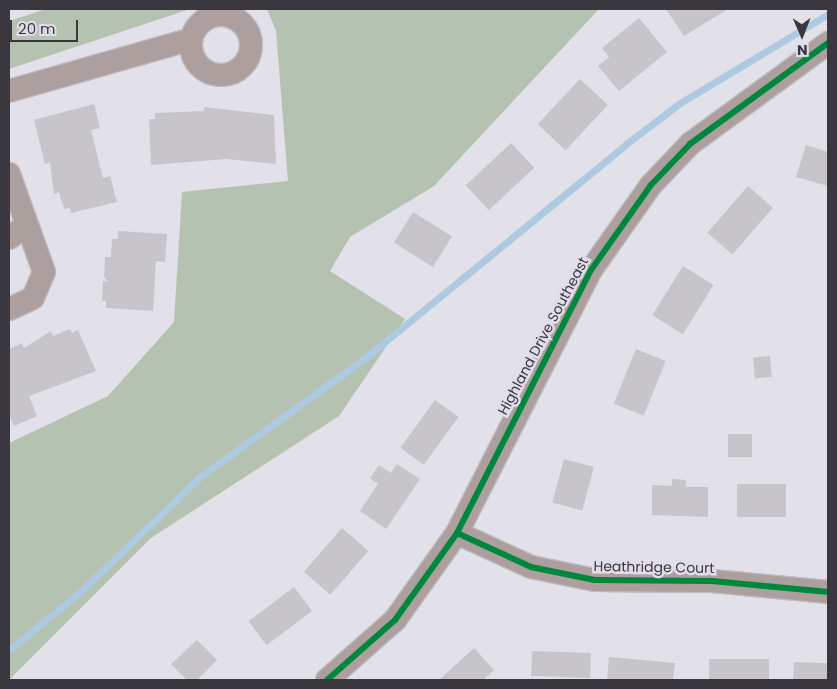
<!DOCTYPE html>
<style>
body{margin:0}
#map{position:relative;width:837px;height:689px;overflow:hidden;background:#e2e0e8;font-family:Poppins,sans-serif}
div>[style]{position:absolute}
.forest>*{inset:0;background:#b5c2b2}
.stream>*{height:7px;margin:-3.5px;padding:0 3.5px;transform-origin:3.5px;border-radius:3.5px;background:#aecae0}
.building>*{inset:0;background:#c8c5ca;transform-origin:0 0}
.roads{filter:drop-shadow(1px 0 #bebcc2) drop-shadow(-1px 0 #bebcc2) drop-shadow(0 1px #bebcc2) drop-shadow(0 -1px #bebcc2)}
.street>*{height:22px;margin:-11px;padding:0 11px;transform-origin:11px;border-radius:11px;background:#ac9f9e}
.street>.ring{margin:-11px;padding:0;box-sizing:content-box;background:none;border:22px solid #ac9f9e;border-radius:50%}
.cycleway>*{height:6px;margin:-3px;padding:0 3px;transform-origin:3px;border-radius:3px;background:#00873e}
span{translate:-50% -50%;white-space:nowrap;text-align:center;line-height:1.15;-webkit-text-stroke:5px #e1ddeb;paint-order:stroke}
.street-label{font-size:14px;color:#3a383e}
.frame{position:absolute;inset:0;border:10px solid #3a383e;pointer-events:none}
.north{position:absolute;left:777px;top:10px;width:50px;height:50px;-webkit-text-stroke:4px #e1ddeb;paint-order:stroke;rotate:179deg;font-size:14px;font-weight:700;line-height:20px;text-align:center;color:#3a383e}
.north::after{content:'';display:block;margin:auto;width:18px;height:22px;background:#3a383e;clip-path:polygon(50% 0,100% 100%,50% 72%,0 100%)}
.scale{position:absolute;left:10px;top:20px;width:68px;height:22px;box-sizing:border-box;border:2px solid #3a383e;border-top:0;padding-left:6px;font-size:15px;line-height:18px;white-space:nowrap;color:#3a383e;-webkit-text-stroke:4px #e1ddeb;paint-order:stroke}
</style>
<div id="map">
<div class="forest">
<div style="clip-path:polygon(46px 9px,190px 9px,9px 69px,9px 21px)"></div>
<div style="clip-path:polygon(267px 9px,599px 9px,434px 186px,350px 237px,330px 271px,405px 319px,339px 416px,151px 538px,9px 680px,9px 443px,108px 396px,174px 322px,182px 192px,288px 181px,276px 31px)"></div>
</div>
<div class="stream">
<div style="left:9px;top:650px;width:90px;rotate:-39.2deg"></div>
<div style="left:79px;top:593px;width:169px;rotate:-43.8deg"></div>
<div style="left:201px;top:476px;width:202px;rotate:-35.7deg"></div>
<div style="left:365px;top:358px;width:338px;rotate:-39.3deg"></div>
<div style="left:626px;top:144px;width:68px;rotate:-37.2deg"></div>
<div style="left:680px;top:103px;width:173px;rotate:-31deg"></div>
</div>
<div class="building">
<div style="clip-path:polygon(666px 9px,728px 9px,684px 36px)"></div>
<div style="clip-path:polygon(639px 18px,667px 52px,619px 91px,598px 66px,609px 57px,602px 48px)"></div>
<div style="left:580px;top:79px;width:38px;height:62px;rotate:43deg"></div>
<div style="clip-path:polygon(94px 104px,100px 128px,91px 130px,103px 178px,110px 176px,117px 202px,71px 213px,70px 208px,64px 209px,59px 192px,54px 194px,50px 162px,45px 164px,34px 120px)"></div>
<div style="clip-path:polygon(204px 107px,274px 115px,276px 164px,226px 159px,151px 165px,149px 119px,155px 119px,155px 113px,204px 111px)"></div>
<div style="left:511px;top:143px;width:34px;height:62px;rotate:47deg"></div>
<div style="clip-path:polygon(806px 145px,828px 152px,828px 186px,796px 177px)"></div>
<div style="left:748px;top:186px;width:33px;height:62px;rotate:41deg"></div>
<div style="left:413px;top:212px;width:46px;height:36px;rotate:32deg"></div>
<div style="clip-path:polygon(118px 231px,167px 234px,165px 262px,156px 261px,153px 311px,106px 308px,106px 301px,102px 301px,103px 281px,108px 282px,104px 277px,105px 257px,111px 257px,112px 239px,118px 239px)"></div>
<div style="left:683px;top:266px;width:36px;height:58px;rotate:32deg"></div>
<div style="clip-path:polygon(70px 329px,72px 333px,78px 330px,96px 371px,29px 396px,37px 416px,14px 426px,9px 415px,9px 349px,22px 343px,24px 348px,51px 331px,53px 336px)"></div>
<div style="left:636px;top:349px;width:32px;height:59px;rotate:22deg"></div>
<div style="left:770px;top:356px;width:21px;height:17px;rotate:85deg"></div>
<div style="left:435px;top:400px;width:29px;height:59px;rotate:36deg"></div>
<div style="left:728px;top:434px;width:24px;height:23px"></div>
<div style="left:564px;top:459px;width:31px;height:45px;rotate:15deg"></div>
<div style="clip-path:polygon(397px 464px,420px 479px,386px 529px,360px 511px,378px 484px,370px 478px,379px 465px,391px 473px)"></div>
<div style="clip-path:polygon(672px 479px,686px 480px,686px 487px,708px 487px,708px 517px,652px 515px,652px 485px,672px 486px)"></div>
<div style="left:737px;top:484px;width:49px;height:33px"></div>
<div style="left:342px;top:528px;width:35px;height:58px;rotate:41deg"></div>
<div style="left:294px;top:587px;width:30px;height:57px;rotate:53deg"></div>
<div style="clip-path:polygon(197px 640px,217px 660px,197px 680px,187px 680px,171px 664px)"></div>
<div style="clip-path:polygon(474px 648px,494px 670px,483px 680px,439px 680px)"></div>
<div style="left:532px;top:651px;width:59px;height:25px;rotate:2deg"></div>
<div style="clip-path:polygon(609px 657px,675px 663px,673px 680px,607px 680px)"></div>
<div style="left:709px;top:659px;width:60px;height:21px"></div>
<div style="left:794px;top:662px;width:34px;height:18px;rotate:2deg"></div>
</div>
<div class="roads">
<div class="street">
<div class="ring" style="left:191px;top:15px;width:38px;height:38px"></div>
<div style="left:9px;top:91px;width:189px;rotate:-15.9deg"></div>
<div style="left:9px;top:174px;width:104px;rotate:70.3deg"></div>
<div style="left:44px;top:272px;width:28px;rotate:113deg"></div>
<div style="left:33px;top:298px;width:26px;rotate:155deg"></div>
<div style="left:9px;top:238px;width:22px;rotate:-36deg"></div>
<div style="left:457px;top:533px;width:81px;rotate:24.7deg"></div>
<div style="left:531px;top:567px;width:65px;rotate:11.5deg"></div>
<div style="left:595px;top:580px;width:117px;rotate:0.5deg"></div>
<div style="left:712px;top:581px;width:117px;rotate:5.4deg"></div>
<div style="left:327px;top:680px;width:91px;rotate:-41.4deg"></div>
<div style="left:395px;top:620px;width:107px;rotate:-54.5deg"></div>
<div style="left:457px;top:533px;width:295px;rotate:-63deg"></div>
<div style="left:591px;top:270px;width:104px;rotate:-54.8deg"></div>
<div style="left:651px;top:185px;width:57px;rotate:-46.4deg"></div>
<div style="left:690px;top:144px;width:171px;rotate:-36.2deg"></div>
</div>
</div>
<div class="cycleway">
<div style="left:457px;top:533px;width:81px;rotate:24.7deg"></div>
<div style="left:531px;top:567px;width:65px;rotate:11.5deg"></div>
<div style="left:595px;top:580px;width:117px;rotate:0.5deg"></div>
<div style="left:712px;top:581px;width:117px;rotate:5.4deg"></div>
<div style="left:327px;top:680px;width:91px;rotate:-41.4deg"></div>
<div style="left:395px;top:620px;width:107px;rotate:-54.5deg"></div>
<div style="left:457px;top:533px;width:295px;rotate:-63deg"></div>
<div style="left:591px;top:270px;width:104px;rotate:-54.8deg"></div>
<div style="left:651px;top:185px;width:57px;rotate:-46.4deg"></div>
<div style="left:690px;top:144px;width:171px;rotate:-36.2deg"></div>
</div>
<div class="street-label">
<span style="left:543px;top:336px;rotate:-62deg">Highland Drive Southeast</span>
<span style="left:654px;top:567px;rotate:1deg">Heathridge Court</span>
</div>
<div class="frame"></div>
<div class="north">N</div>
<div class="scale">20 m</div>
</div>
